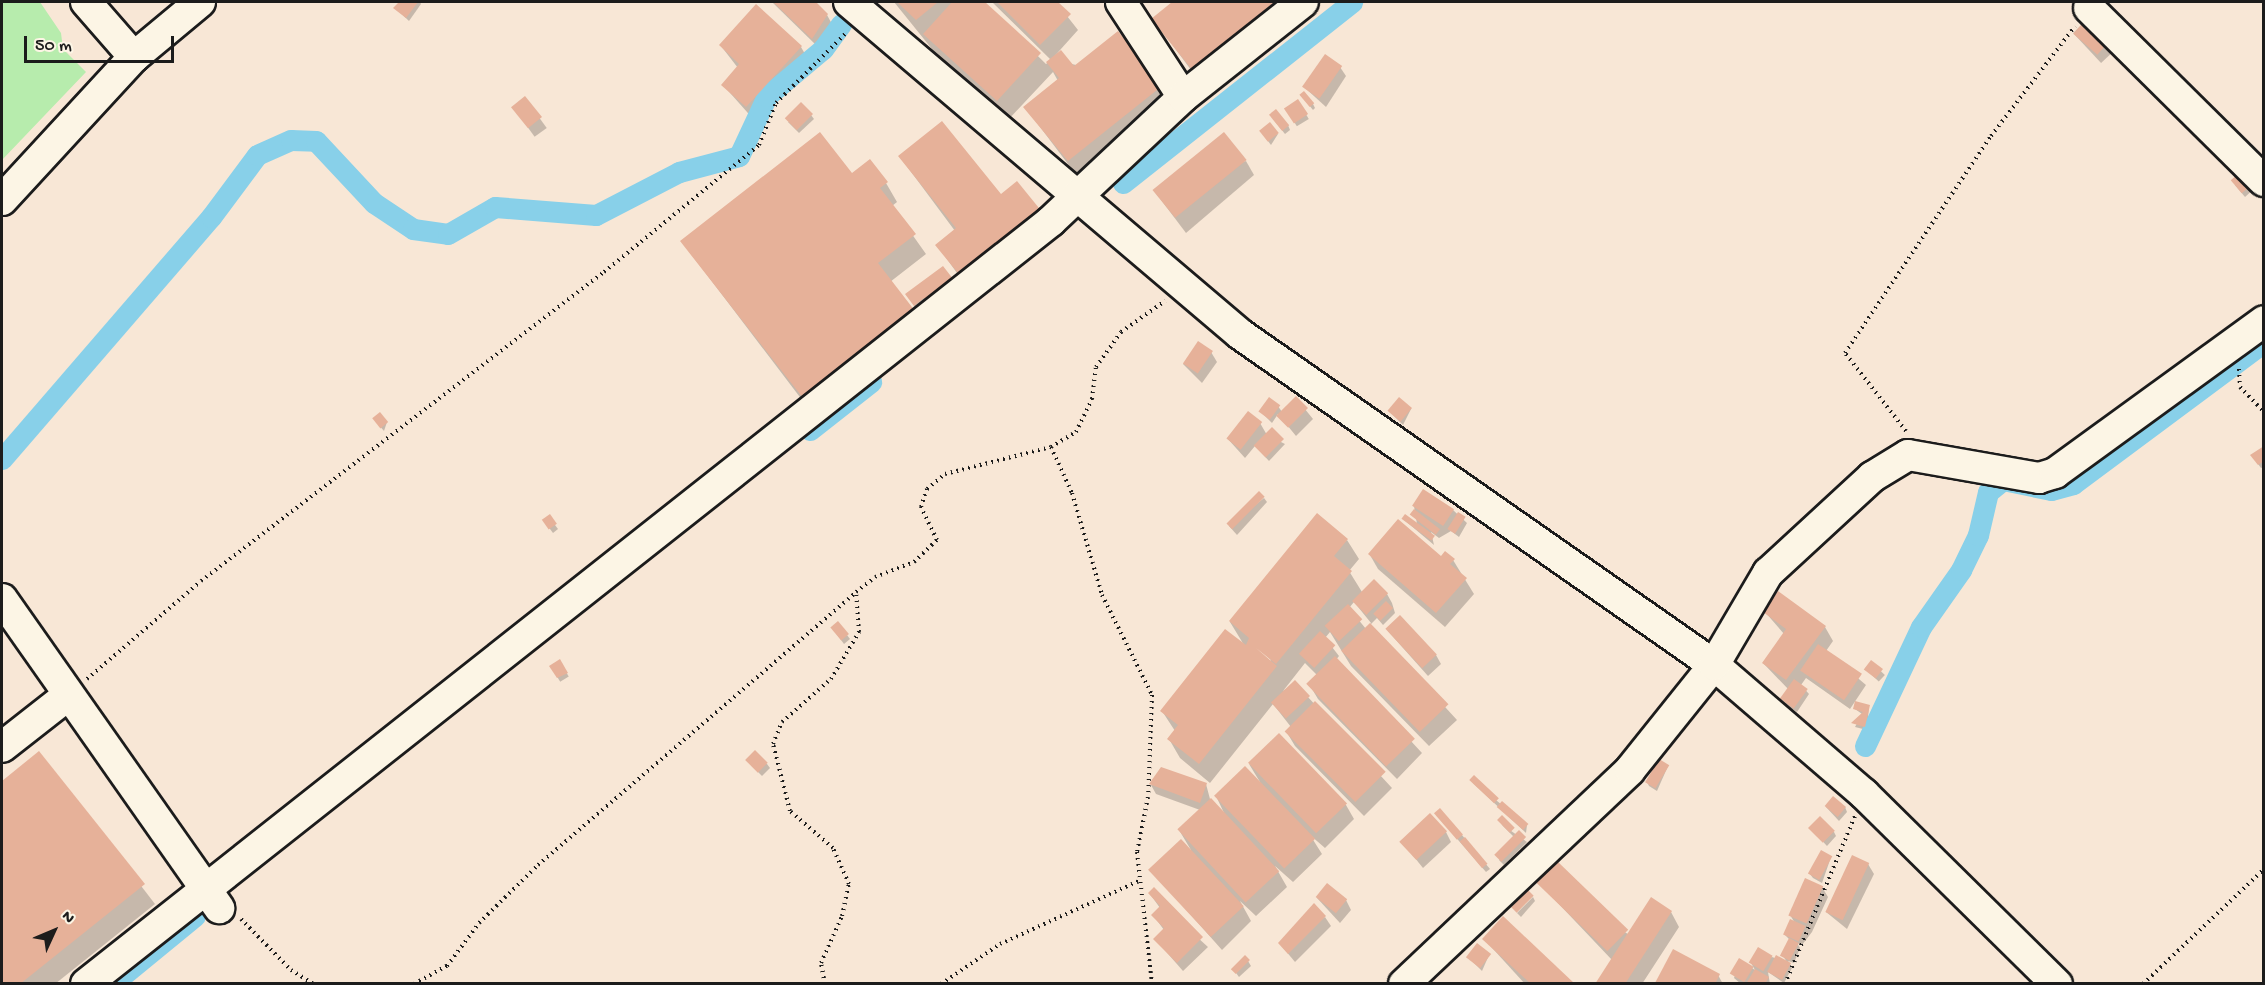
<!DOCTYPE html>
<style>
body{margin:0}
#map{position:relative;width:2265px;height:985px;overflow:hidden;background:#f8e7d6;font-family:"Gochi Hand",sans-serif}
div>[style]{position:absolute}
.green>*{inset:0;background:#b7ecad}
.shadow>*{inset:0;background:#0003;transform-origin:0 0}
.canal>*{height:21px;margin:-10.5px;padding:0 10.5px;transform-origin:10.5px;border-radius:10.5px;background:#88d0e9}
.building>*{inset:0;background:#e6b199;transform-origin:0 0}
.path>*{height:4px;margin-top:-2px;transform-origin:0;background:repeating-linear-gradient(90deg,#1c1c1c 0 1.5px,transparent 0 6px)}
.roads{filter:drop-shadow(2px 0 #1c1c1c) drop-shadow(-2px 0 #1c1c1c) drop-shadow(0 2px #1c1c1c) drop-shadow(0 -2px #1c1c1c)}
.minor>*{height:30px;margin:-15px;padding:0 15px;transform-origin:15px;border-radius:15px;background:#fcf5e5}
span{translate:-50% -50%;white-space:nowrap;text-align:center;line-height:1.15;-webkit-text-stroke:5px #fcf5e5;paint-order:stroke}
.frame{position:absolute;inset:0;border:3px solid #1c1c1c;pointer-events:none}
.north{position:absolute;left:24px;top:901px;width:60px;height:60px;-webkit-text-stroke:4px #fcf5e5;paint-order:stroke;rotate:46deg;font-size:16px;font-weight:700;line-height:24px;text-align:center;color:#1c1c1c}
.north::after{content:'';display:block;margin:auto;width:21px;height:27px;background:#1c1c1c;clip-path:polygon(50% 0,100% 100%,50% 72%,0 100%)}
.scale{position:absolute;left:24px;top:36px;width:150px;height:27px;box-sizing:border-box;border:3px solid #1c1c1c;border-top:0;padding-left:8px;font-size:18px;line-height:21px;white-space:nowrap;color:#1c1c1c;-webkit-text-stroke:4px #fcf5e5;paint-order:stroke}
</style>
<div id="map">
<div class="green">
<div style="clip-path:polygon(2px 2px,40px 2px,61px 33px,63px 49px,86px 72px,2px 160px)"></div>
</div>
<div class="shadow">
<div style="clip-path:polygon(400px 2px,420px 2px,421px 4px,409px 21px,395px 8px)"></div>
<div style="clip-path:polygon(772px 2px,811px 2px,827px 15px,832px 24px,818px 47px)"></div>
<div style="clip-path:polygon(894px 2px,983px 2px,1046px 64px,1051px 60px,992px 2px,1056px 2px,1078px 30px,1052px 59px,1160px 86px,1172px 106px,1080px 180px,1025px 107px,1058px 81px,1053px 72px,1008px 120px,936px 54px)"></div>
<div style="clip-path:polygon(1175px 2px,1315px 2px,1206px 90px,1153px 19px)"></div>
<div style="left:2087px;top:20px;width:41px;height:19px;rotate:47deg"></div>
<div style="clip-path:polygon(721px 46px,801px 47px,809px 61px,755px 121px,723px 85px,738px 68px)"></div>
<div style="clip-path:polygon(1340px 67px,1346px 76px,1326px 107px,1304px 87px)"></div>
<div style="left:525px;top:98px;width:37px;height:15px;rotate:54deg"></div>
<div style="clip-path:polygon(1304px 99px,1313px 104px,1315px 108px,1313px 110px)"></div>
<div style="left:1298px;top:101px;width:21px;height:14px;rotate:59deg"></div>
<div style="clip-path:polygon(811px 115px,814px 119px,799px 133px,788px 122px)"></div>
<div style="clip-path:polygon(1273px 119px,1288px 125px,1290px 130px,1285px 134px)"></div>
<div style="clip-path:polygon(1278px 134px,1271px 145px,1264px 136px)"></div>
<div style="clip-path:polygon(900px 157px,1001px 196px,974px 297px,937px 245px,955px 231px)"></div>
<div style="clip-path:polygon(1246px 161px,1254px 175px,1186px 233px,1155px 192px)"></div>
<div style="clip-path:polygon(852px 176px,886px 183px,897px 202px,892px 206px,926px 254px,890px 282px,815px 417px,682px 242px)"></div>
<div style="clip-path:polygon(2235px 185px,2255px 188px,2245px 197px)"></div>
<div style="clip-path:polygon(956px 285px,920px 315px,907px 294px)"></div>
<div style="clip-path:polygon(1211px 352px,1217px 362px,1202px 383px,1183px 364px)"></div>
<div style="clip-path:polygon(1296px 398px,1313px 419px,1296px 436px,1278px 414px,1272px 423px,1260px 411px,1278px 406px,1282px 412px)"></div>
<div style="clip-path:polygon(1411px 409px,1403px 425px,1389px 411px)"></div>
<div style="clip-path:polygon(387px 422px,384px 431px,377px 423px)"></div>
<div style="clip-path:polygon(1260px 423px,1267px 435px,1285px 444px,1269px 461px,1255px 446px,1245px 458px,1227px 438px)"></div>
<div style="clip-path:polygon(2264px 448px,2264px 467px,2261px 468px,2255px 460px)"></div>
<div style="clip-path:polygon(1264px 498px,1267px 502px,1237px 535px,1229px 526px)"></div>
<div style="clip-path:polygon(1414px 506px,1453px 510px,1467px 523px,1459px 537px,1451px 531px,1439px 538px,1431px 532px,1434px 545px,1403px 519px,1417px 524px)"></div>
<div style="clip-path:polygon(549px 517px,558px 529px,553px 533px,547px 525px)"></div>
<div style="clip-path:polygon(evenodd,1347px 540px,1359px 559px,1349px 571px,1362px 592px,1387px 594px,1392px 603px,1395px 613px,1383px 625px,1377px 618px,1370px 625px,1457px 720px,1429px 746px,1351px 666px,1330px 632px,1325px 638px,1339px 656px,1336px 660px,1422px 753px,1397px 779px,1318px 699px,1309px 684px,1318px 676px,1305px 663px,1283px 691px,1295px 683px,1392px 788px,1364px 816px,1295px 746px,1286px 731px,1291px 727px,1273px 704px,1210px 783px,1180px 758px,1169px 739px,1175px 731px,1162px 711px,1244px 645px,1230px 622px,1347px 540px,1354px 602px,1371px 623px,1366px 629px,1349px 608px,1354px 602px,1347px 540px,1256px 645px,1271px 660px,1269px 662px,1253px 649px,1256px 645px)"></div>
<div style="clip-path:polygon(1370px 555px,1453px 560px,1474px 594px,1445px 627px,1378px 569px)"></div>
<div style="clip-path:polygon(1765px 612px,1825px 627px,1833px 641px,1826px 651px,1866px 685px,1850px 709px,1806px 678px,1801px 685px,1809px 694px,1797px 712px,1785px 704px,1789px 690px,1763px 663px,1784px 634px)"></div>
<div style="clip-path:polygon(1387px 630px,1436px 655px,1441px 664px,1428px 676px)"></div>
<div style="clip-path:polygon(835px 632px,847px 635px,850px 639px,844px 644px)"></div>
<div style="left:560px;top:662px;width:17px;height:10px;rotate:59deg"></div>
<div style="left:1871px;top:662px;width:19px;height:9px;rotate:43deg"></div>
<div style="clip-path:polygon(1869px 706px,1867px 730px,1855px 727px,1862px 714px,1855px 709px)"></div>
<div style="clip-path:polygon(39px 753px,155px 904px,55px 984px,2px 984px,2px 783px)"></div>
<div style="clip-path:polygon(750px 764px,767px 764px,770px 768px,762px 776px)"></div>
<div style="clip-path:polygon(1249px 764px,1346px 805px,1354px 819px,1325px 848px,1310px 835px,1322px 854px,1293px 882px,1275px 866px,1287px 887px,1256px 916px,1240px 901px,1251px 921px,1222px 950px,1151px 870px,1191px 850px,1179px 830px,1200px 810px,1156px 794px,1151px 785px,1206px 784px,1210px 799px,1225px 815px,1216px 796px,1260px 782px)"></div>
<div style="clip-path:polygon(1668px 766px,1657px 791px,1649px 786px,1647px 782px)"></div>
<div style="clip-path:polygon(1471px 780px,1527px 825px,1526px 833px,1474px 784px)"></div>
<div style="clip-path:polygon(1826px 807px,1845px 807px,1847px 812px,1839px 821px)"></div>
<div style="clip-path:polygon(1439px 818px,1462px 835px,1490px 869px,1486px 872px)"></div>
<div style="clip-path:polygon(1501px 824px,1527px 842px,1504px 865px,1499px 860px,1514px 837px)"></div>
<div style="clip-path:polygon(1810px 828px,1834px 832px,1836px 836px,1827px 846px)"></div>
<div style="clip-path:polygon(1446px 832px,1451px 842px,1423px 868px,1402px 842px)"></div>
<div style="clip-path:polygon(1831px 857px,1822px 883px,1813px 878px,1810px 874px)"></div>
<div style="clip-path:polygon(1868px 864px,1874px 874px,1847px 929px,1826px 912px)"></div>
<div style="clip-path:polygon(1538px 882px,1628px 934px,1671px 912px,1679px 927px,1642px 984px,1596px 984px,1612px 960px)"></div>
<div style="clip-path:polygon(1822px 887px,1828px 897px,1812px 932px,1802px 945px,1797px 943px,1800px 948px,1794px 963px,1788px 961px,1792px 968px,1784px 983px,1768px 972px,1770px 984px,1741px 984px,1734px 978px,1740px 960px,1755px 970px,1751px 963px,1772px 957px,1787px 962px,1783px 956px,1790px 940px,1785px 935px,1795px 923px,1790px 915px)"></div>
<div style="clip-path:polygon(1150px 894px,1208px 947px,1183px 971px,1155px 939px,1164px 930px,1153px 915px,1160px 908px)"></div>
<div style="clip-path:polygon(1533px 897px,1535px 901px,1521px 917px,1517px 913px)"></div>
<div style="clip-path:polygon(1317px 898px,1346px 900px,1351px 910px,1340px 923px)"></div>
<div style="clip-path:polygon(1325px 917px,1331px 926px,1295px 962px,1280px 944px)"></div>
<div style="clip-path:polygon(1484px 939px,1573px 984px,1525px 984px)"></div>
<div style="clip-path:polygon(1489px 955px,1482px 971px,1468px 957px)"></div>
<div style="clip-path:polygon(1248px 961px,1251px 966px,1239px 977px,1236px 973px)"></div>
<div style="clip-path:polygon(1718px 975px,1723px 984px,1657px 983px)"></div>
</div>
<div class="canal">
<div style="left:1123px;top:183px;width:292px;rotate:-38.3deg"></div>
<div style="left:810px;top:430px;width:78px;rotate:-38.2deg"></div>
<div style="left:2px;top:459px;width:320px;rotate:-49.2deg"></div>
<div style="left:211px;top:217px;width:77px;rotate:-53.4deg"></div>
<div style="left:257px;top:155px;width:37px;rotate:-24deg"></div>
<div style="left:291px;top:140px;width:25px;rotate:2deg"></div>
<div style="left:316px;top:141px;width:85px;rotate:46.9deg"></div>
<div style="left:374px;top:203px;width:47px;rotate:33.7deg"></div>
<div style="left:413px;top:229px;width:35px;rotate:8deg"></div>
<div style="left:448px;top:234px;width:54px;rotate:-29.9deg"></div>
<div style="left:495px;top:207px;width:101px;rotate:4.5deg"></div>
<div style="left:596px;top:215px;width:93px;rotate:-27.4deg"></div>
<div style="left:679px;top:172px;width:62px;rotate:-14.9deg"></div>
<div style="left:739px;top:156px;width:66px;rotate:-65deg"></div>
<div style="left:767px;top:96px;width:73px;rotate:-40deg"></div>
<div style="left:823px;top:49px;width:31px;rotate:-54deg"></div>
<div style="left:1865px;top:746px;width:132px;rotate:-64.8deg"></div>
<div style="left:1921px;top:627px;width:70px;rotate:-54.9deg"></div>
<div style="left:1961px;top:570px;width:39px;rotate:-64deg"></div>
<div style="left:1978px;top:535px;width:44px;rotate:-76.9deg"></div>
<div style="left:1988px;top:492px;width:19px;rotate:-39deg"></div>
<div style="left:2003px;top:480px;width:49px;rotate:11.8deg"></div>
<div style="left:2051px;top:490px;width:23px;rotate:-15deg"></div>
<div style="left:2073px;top:484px;width:238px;rotate:-36.6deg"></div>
<div style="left:112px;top:984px;width:107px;rotate:-39.3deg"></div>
</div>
<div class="building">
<div style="clip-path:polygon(399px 2px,418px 2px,406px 18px,393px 8px)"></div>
<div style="clip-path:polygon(773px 2px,816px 2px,828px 14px,812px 39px)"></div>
<div style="clip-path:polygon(897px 2px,938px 2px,916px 20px)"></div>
<div style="clip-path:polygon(952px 2px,985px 2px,1041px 53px,997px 101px,923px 34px)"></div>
<div style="clip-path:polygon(997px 2px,1058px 2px,1071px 14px,1040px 45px)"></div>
<div style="clip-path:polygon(1172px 2px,1280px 2px,1194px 72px,1151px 19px)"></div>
<div style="clip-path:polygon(756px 4px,802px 46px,746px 107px,721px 85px,739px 64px,719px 45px)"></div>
<div style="left:2087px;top:18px;width:32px;height:21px;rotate:41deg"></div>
<div style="clip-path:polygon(1118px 31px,1162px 86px,1068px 161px,1023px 107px,1059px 78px,1046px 62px,1061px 50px,1074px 66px)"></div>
<div style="left:1325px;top:54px;width:21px;height:40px;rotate:35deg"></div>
<div style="left:1304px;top:91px;width:16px;height:6px;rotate:50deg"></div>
<div style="left:525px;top:96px;width:27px;height:18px;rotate:51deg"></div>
<div style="left:1298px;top:99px;width:18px;height:17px;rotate:56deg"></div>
<div style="left:801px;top:102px;width:17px;height:23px;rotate:45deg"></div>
<div style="left:1276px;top:109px;width:21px;height:9px;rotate:51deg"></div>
<div style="clip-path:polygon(942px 121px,1001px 194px,1017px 181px,1043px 213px,962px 278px,935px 245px,956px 228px,898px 156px)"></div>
<div style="left:1270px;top:122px;width:14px;height:14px;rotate:51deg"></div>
<div style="clip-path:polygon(820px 132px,852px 173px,870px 159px,888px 182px,880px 188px,916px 234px,878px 263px,915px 311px,803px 398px,680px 241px)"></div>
<div style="left:1224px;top:132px;width:36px;height:92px;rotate:51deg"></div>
<div style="left:2243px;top:170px;width:17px;height:16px;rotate:50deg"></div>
<div style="clip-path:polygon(943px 266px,957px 284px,929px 305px,924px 298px,914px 306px,905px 294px)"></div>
<div style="left:1198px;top:341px;width:18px;height:27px;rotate:34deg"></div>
<div style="left:1296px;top:396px;width:17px;height:28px;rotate:45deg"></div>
<div style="left:1269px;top:397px;width:14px;height:18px;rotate:36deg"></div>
<div style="left:1399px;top:397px;width:17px;height:18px;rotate:40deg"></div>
<div style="left:1248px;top:411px;width:18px;height:35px;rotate:38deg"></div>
<div style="left:380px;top:412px;width:13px;height:10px;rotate:51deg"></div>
<div style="left:1272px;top:427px;width:17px;height:26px;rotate:45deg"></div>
<div style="clip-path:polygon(2264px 446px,2264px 461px,2258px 465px,2250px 455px)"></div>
<div style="left:1423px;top:489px;width:37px;height:20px;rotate:33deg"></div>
<div style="left:1259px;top:491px;width:8px;height:46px;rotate:45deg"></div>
<div style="left:1414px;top:509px;width:33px;height:7px;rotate:38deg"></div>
<div style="left:1458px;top:512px;width:9px;height:20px;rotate:32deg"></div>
<div style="clip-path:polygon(1317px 513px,1348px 539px,1334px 556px,1352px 571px,1276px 664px,1256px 648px,1277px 666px,1199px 764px,1167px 739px,1178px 725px,1160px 711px,1225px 629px,1246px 645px,1249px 638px,1229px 621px)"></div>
<div style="left:550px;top:514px;width:12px;height:10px;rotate:55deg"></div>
<div style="left:1405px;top:514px;width:37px;height:6px;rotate:36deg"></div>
<div style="clip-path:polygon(1398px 519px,1441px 556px,1445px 551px,1455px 559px,1450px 564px,1467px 578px,1436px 613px,1368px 554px)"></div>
<div style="left:1374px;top:579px;width:20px;height:31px;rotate:45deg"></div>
<div style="clip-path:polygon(1778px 591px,1826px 626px,1786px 680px,1762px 663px,1786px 629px,1763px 612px)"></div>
<div style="left:1386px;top:601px;width:10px;height:18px;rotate:45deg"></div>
<div style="left:1348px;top:604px;width:21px;height:32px;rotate:47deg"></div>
<div style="left:1400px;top:615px;width:54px;height:20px;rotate:47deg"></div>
<div style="left:838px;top:621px;width:17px;height:10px;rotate:50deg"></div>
<div style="left:1370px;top:623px;width:113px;height:40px;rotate:46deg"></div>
<div style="left:1320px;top:631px;width:21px;height:31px;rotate:43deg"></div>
<div style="left:1818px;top:644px;width:53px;height:32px;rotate:34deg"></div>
<div style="left:1335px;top:656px;width:115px;height:40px;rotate:46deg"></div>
<div style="clip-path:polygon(560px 659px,568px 673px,557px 678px,549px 666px)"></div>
<div style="left:1871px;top:660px;width:15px;height:12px;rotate:37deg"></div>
<div style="left:1794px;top:679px;width:17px;height:24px;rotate:36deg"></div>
<div style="left:1295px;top:680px;width:22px;height:33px;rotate:47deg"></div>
<div style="left:1315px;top:701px;width:100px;height:43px;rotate:45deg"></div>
<div style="clip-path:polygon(1855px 701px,1870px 705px,1865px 727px,1851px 723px,1863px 712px,1853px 709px)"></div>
<div style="left:1279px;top:733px;width:98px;height:43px;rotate:46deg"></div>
<div style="left:755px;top:750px;width:18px;height:14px;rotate:45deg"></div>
<div style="clip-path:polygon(39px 751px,145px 884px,20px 984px,2px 984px,2px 781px)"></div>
<div style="left:1659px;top:759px;width:12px;height:27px;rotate:31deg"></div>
<div style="left:1245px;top:766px;width:101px;height:43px;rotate:46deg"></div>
<div style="clip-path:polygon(1161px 767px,1207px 783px,1200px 803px,1149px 784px)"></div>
<div style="left:1474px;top:775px;width:34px;height:7px;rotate:43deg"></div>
<div style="left:1833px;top:796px;width:17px;height:13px;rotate:40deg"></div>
<div style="left:1211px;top:798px;width:100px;height:46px;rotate:47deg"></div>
<div style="left:1502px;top:801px;width:35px;height:8px;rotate:41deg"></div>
<div style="left:1440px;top:808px;width:35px;height:8px;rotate:49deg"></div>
<div style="left:1430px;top:813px;width:25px;height:42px;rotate:47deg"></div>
<div style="left:1502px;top:815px;width:18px;height:7px;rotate:45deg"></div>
<div style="left:1820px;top:816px;width:21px;height:17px;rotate:45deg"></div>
<div style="left:1519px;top:830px;width:10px;height:35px;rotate:45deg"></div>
<div style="left:1465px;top:837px;width:35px;height:7px;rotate:50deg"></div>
<div style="left:1181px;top:839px;width:92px;height:45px;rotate:47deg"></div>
<div style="left:1821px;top:850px;width:13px;height:27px;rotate:29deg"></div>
<div style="left:1852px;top:855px;width:19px;height:63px;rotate:25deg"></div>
<div style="left:1557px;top:861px;width:99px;height:30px;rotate:44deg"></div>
<div style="left:1805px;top:878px;width:20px;height:41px;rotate:24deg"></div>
<div style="left:1327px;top:883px;width:26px;height:18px;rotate:39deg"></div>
<div style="clip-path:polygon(1154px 887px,1203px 937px,1177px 963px,1153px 939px,1164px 928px,1151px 915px,1160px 906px,1148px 893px)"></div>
<div style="left:1528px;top:890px;width:8px;height:24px;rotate:45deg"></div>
<div style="clip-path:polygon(1651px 897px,1672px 911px,1625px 984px,1595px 984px)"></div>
<div style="clip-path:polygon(1314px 903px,1326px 916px,1288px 954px,1278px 943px)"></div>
<div style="clip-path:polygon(1503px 916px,1575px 984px,1531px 984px,1482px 939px)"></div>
<div style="left:1790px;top:919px;width:17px;height:17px;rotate:24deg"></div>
<div style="left:1789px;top:938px;width:11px;height:20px;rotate:27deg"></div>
<div style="left:1477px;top:943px;width:18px;height:18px;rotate:38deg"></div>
<div style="left:1758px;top:947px;width:17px;height:18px;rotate:31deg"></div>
<div style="clip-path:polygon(1673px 949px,1720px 974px,1715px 984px,1655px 983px)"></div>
<div style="left:1245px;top:955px;width:7px;height:20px;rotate:45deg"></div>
<div style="left:1776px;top:955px;width:17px;height:19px;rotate:28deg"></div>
<div style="left:1739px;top:958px;width:17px;height:18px;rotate:31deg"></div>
<div style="clip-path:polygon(1755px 969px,1769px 977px,1765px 984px,1746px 984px)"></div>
</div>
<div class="path">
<div style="left:2239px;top:369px;width:18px;rotate:87deg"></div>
<div style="left:2240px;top:387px;width:35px;rotate:46deg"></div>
<div style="left:1906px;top:431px;width:99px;rotate:-128deg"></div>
<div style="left:1845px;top:353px;width:262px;rotate:-56.1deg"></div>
<div style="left:1991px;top:136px;width:138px;rotate:-52.6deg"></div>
<div style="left:1051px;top:447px;width:51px;rotate:65.5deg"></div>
<div style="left:1072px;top:493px;width:106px;rotate:73.6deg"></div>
<div style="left:1102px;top:595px;width:112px;rotate:63.4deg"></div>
<div style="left:1152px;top:695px;width:102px;rotate:92.2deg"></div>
<div style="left:1148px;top:797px;width:56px;rotate:101.3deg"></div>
<div style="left:1137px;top:852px;width:133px;rotate:83.5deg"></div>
<div style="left:87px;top:679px;width:150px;rotate:-40.7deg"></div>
<div style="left:201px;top:581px;width:508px;rotate:-37.48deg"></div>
<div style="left:604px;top:272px;width:200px;rotate:-39.3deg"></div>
<div style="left:759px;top:145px;width:45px;rotate:-68deg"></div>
<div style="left:776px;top:103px;width:102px;rotate:-45deg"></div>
<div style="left:241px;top:919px;width:71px;rotate:45.6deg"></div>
<div style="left:291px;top:970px;width:26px;rotate:32deg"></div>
<div style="left:414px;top:984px;width:38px;rotate:-29deg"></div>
<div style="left:447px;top:966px;width:54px;rotate:-53.3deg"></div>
<div style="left:479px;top:923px;width:83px;rotate:-44.5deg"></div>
<div style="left:538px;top:865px;width:419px;rotate:-40.6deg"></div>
<div style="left:825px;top:984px;width:21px;rotate:-101deg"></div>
<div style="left:821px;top:963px;width:51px;rotate:-65.9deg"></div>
<div style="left:842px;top:916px;width:33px;rotate:-78deg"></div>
<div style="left:849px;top:884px;width:39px;rotate:-114deg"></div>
<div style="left:833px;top:848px;width:57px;rotate:-139.3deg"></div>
<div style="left:790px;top:811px;width:69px;rotate:-104.2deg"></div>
<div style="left:773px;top:744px;width:24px;rotate:-68deg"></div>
<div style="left:782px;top:722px;width:65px;rotate:-41.3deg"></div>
<div style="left:831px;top:679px;width:55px;rotate:-59.2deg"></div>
<div style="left:859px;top:632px;width:40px;rotate:-94.3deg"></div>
<div style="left:856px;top:592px;width:24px;rotate:-38deg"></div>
<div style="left:875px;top:577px;width:42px;rotate:-21deg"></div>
<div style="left:914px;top:562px;width:32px;rotate:-44deg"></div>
<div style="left:937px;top:540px;width:37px;rotate:-116deg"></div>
<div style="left:921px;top:507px;width:19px;rotate:-72deg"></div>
<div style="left:927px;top:489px;width:23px;rotate:-40deg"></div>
<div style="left:945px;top:474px;width:109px;rotate:-14.3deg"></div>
<div style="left:1051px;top:447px;width:29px;rotate:-31deg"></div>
<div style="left:1076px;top:432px;width:37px;rotate:-64deg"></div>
<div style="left:1092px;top:399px;width:32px;rotate:-83deg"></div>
<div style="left:1096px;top:367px;width:43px;rotate:-54.5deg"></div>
<div style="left:1121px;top:332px;width:54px;rotate:-35.2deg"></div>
<div style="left:941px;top:984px;width:71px;rotate:-34.1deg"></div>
<div style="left:1000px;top:944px;width:153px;rotate:-24.4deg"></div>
<div style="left:1785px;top:984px;width:182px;rotate:-67.4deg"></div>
<div style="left:2143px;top:984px;width:167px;rotate:-43.5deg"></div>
</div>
<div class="roads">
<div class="minor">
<div style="left:86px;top:2px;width:73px;rotate:48.9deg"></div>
<div style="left:849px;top:2px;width:513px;rotate:40.33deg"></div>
<div style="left:1240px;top:334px;width:578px;rotate:34.93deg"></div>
<div style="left:1714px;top:665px;width:198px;rotate:40.7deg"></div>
<div style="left:1864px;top:794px;width:271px;rotate:44.6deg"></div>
<div style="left:1121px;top:2px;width:113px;rotate:56.9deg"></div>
<div style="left:2089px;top:8px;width:246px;rotate:44.7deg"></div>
<div style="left:2px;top:200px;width:195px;rotate:-47.3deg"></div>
<div style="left:134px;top:57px;width:86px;rotate:-39.8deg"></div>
<div style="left:2px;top:599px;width:378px;rotate:54.9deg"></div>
<div style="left:2px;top:747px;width:83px;rotate:-38.1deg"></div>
<div style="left:86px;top:984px;width:1230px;rotate:-38.33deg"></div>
<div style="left:1051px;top:221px;width:181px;rotate:-43.2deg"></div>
<div style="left:1183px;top:97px;width:153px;rotate:-38.4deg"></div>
<div style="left:1404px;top:984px;width:311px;rotate:-43.4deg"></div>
<div style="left:1630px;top:770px;width:134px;rotate:-51.3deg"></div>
<div style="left:1714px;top:665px;width:107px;rotate:-59.6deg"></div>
<div style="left:1768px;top:573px;width:142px;rotate:-42.7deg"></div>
<div style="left:1872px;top:477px;width:42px;rotate:-31.4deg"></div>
<div style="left:1908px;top:455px;width:133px;rotate:10deg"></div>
<div style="left:2039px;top:478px;width:17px;rotate:-17deg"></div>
<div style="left:2055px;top:473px;width:258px;rotate:-36deg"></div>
</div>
</div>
<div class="frame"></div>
<div class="north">N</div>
<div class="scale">50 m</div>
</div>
